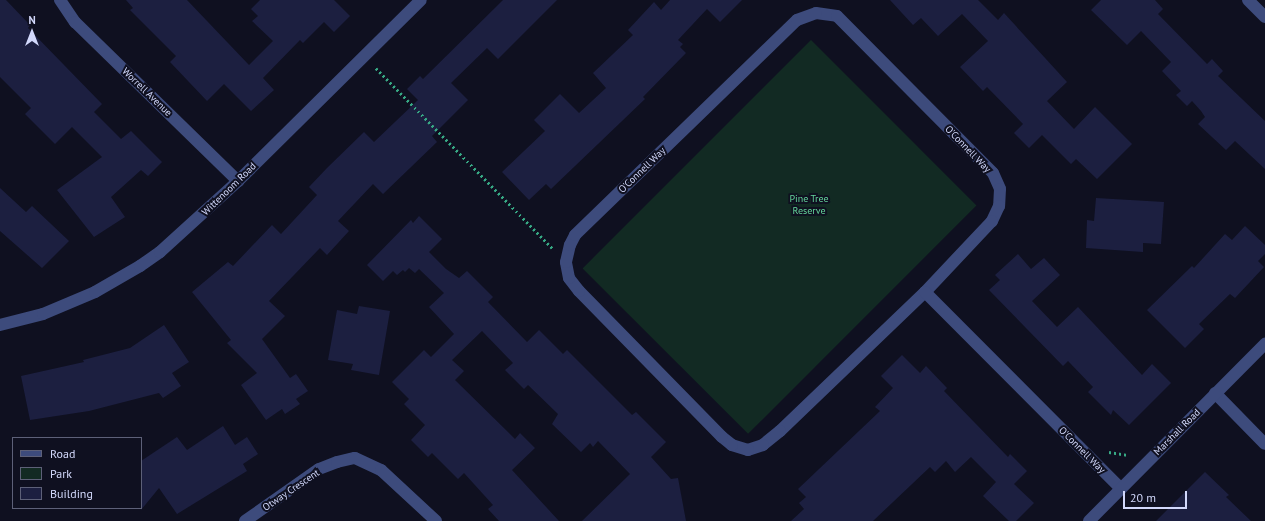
<!DOCTYPE html>
<style>
body{margin:0}
#map{position:relative;width:1265px;height:521px;overflow:hidden;background:#0f1020;font-family:"PT Sans",sans-serif}
div>[style]{position:absolute}
.green>*{inset:0;background:#122a23;transform-origin:0 0}
.building>*{inset:0;background:#1c1f40}
.path>*{height:2.5px;margin-top:-1.25px;transform-origin:0;background:repeating-linear-gradient(90deg,#37aa85 0 2px,transparent 0 5px)}
.minor>*{height:12px;margin:-6px;padding:0 6px;transform-origin:6px;border-radius:6px;background:#3d4b7c}
span{translate:-50% -50%;white-space:nowrap;text-align:center;line-height:1.15;-webkit-text-stroke:4px #0f1020;paint-order:stroke}
.street-label{font-size:10px;color:#d2d8fb}
.park-label{font-size:10px;color:#64d59b}
.legend{position:absolute;left:12px;top:437px;width:130px;height:72px;box-sizing:border-box;background:#0f1020;border:1px solid #5d6078;margin:0;padding:5px 7px;list-style:none;font-size:12px;color:#d2d8fb}
.legend li{display:flex;align-items:center;gap:8px;height:20px}
.legend b{width:20px;border:1px solid #5d6078}
.north{position:absolute;left:12px;top:12px;width:40px;height:40px;-webkit-text-stroke:3px #0f1020;paint-order:stroke;rotate:0deg;font-size:11px;font-weight:700;line-height:16px;text-align:center;color:#d2d8fb}
.north::after{content:'';display:block;margin:auto;width:14px;height:18px;background:#d2d8fb;clip-path:polygon(50% 0,100% 100%,50% 72%,0 100%)}
.scale{position:absolute;left:1123px;top:491px;width:64px;height:18px;box-sizing:border-box;border:2px solid #d2d8fb;border-top:0;padding-left:5px;font-size:12px;line-height:14px;white-space:nowrap;color:#d2d8fb;-webkit-text-stroke:3px #0f1020;paint-order:stroke}
</style>
<div id="map">
<div class="green">
<div style="left:811px;top:40px;width:234px;height:323px;rotate:45deg"></div>
</div>
<div class="building">
<div style="clip-path:polygon(0 0,6px 0,30px 25px,28px 28px,102px 104px,94px 112px,121px 139px,131px 131px,162px 162px,148px 176px,141px 170px,111px 197px,125px 217px,94px 237px,57px 190px,102px 157px,72px 127px,55px 144px,25px 114px,31px 108px,0 77px)"></div>
<div style="clip-path:polygon(126px 0,187px 0,249px 65px,273px 41px,252px 21px,258px 16px,251px 9px,260px 0,334px 0,350px 16px,334px 32px,324px 22px,303px 43px,300px 40px,263px 78px,274px 90px,251px 111px,224px 84px,207px 101px,170px 62px,176px 56px,130px 10px,133px 8px)"></div>
<div style="clip-path:polygon(503px 0,557px 0,498px 59px,487px 48px,451px 83px,468px 100px,432px 136px,437px 142px,383px 194px,373px 184px,338px 221px,349px 231px,327px 255px,320px 248px,269px 301px,285px 316px,262px 339px,290px 378px,296px 374px,308px 391px,296px 399px,300px 404px,285px 414px,282px 409px,266px 420px,241px 385px,257px 373px,227px 343px,231px 340px,192px 292px,228px 262px,233px 266px,272px 225px,281px 234px,317px 195px,309px 187px,327px 168px,364px 132px,374px 142px,418px 100px,407px 89px,420px 76px,423px 79px)"></div>
<div style="clip-path:polygon(670px 0,742px 0,720px 22px,707px 9px,678px 40px,683px 44px,680px 47px,686px 53px,643px 97px,645px 99px,551px 189px,546px 184px,529px 200px,502px 172px,545px 131px,534px 120px,560px 94px,579px 113px,606px 88px,593px 73px,633px 35px,628px 30px,654px 2px,661px 10px)"></div>
<div style="clip-path:polygon(890px 0,978px 0,998px 20px,1004px 13px,1067px 82px,1047px 101px,1074px 129px,1095px 107px,1132px 144px,1097px 179px,1076px 159px,1071px 164px,1042px 135px,1029px 148px,1014px 133px,1023px 124px,987px 87px,983px 91px,960px 67px,988px 41px,962px 14px,938px 36px,921px 18px,913px 25px)"></div>
<div style="clip-path:polygon(1101px 0,1155px 0,1163px 9px,1158px 14px,1207px 64px,1212px 59px,1223px 71px,1218px 76px,1265px 121px,1265px 169px,1235px 141px,1226px 150px,1198px 124px,1205px 117px,1201px 111px,1192px 101px,1187px 106px,1176px 95px,1181px 91px,1162px 71px,1171px 62px,1141px 31px,1127px 45px,1091px 10px)"></div>
<div style="clip-path:polygon(0 188px,26px 212px,32px 206px,69px 241px,42px 268px,0 231px)"></div>
<div style="clip-path:polygon(1096px 198px,1164px 202px,1161px 244px,1143px 243px,1143px 252px,1086px 248px,1087px 220px,1094px 221px)"></div>
<div style="clip-path:polygon(419px 216px,442px 239px,429px 252px,446px 269px,459px 278px,467px 271px,493px 297px,488px 302px,527px 342px,539px 330px,563px 354px,567px 350px,632px 415px,636px 412px,666px 442px,651px 457px,671px 479px,678px 478px,686px 521px,582px 521px,630px 474px,598px 441px,593px 447px,590px 443px,581px 452px,552px 424px,558px 414px,528px 385px,524px 389px,505px 370px,513px 363px,482px 331px,452px 360px,464px 371px,455px 380px,515px 439px,520px 433px,535px 448px,512px 470px,559px 521px,499px 521px,488px 509px,493px 505px,464px 473px,458px 479px,432px 453px,428px 457px,411px 440px,425px 425px,404px 404px,409px 399px,392px 382px,424px 350px,431px 357px,454px 334px,429px 307px,444px 293px,419px 269px,415px 273px,409px 268px,405px 272px,403px 270px,397px 275px,393px 271px,383px 281px,367px 265px,411px 220px,413px 223px)"></div>
<div style="clip-path:polygon(1245px 226px,1265px 245px,1265px 254px,1258px 261px,1264px 267px,1235px 298px,1230px 294px,1199px 324px,1204px 329px,1185px 348px,1147px 310px,1192px 266px,1194px 268px,1225px 234px,1232px 240px)"></div>
<div style="clip-path:polygon(1018px 254px,1031px 269px,1044px 258px,1060px 275px,1032px 301px,1057px 327px,1078px 307px,1142px 375px,1152px 364px,1171px 383px,1129px 425px,1113px 410px,1111px 415px,1088px 392px,1093px 387px,1068px 361px,1063px 366px,989px 290px,1000px 280px,995px 275px)"></div>
<div style="clip-path:polygon(359px 306px,390px 311px,379px 375px,351px 370px,353px 364px,328px 360px,337px 310px,357px 314px)"></div>
<div style="clip-path:polygon(164px 325px,189px 362px,172px 373px,181px 386px,163px 398px,159px 393px,89px 411px,30px 420px,21px 376px,84px 362px,83px 360px,130px 348px)"></div>
<div style="clip-path:polygon(902px 355px,920px 373px,926px 366px,947px 388px,944px 391px,1008px 457px,1010px 454px,1027px 471px,1014px 484px,1034px 503px,1016px 521px,1009px 521px,983px 496px,996px 482px,971px 457px,955px 472px,946px 461px,935px 472px,930px 467px,873px 521px,791px 521px,804px 509px,799px 503px,806px 497px,798px 489px,880px 411px,875px 407px,893px 388px,881px 376px)"></div>
<div style="clip-path:polygon(223px 426px,235px 445px,247px 437px,258px 454px,243px 464px,247px 471px,177px 514px,159px 488px,141px 510px,141px 461px,177px 437px,187px 450px)"></div>
<div style="clip-path:polygon(1205px 472px,1229px 495px,1226px 497px,1251px 521px,1156px 521px)"></div>
</div>
<div class="path">
<div style="left:376px;top:68px;width:252px;rotate:45.6deg"></div>
<div style="left:1109px;top:452px;width:20px;rotate:9deg"></div>
</div>
<div class="minor">
<div style="left:60px;top:0;width:27px;rotate:56deg"></div>
<div style="left:75px;top:22px;width:228px;rotate:44.3deg"></div>
<div style="left:1248px;top:0;width:24px;rotate:45deg"></div>
<div style="left:816px;top:13px;width:21px;rotate:8deg"></div>
<div style="left:837px;top:16px;width:221px;rotate:45.2deg"></div>
<div style="left:993px;top:173px;width:17px;rotate:66deg"></div>
<div style="left:1000px;top:189px;width:17px;rotate:93deg"></div>
<div style="left:999px;top:206px;width:17px;rotate:115deg"></div>
<div style="left:992px;top:221px;width:98px;rotate:133.3deg"></div>
<div style="left:925px;top:292px;width:201px;rotate:136.2deg"></div>
<div style="left:780px;top:431px;width:22px;rotate:141deg"></div>
<div style="left:763px;top:445px;width:16px;rotate:162deg"></div>
<div style="left:748px;top:450px;width:17px;rotate:-163deg"></div>
<div style="left:732px;top:445px;width:13px;rotate:-141deg"></div>
<div style="left:722px;top:437px;width:204px;rotate:-134.4deg"></div>
<div style="left:579px;top:291px;width:16px;rotate:-128deg"></div>
<div style="left:569px;top:278px;width:16px;rotate:-101deg"></div>
<div style="left:566px;top:262px;width:17px;rotate:-77deg"></div>
<div style="left:570px;top:245px;width:11px;rotate:-63deg"></div>
<div style="left:575px;top:235px;width:309px;rotate:-44.1deg"></div>
<div style="left:797px;top:20px;width:20px;rotate:-20deg"></div>
<div style="left:925px;top:292px;width:276px;rotate:45.1deg"></div>
<div style="left:0;top:325px;width:44px;rotate:-14.3deg"></div>
<div style="left:43px;top:314px;width:56px;rotate:-22.9deg"></div>
<div style="left:95px;top:292px;width:52px;rotate:-30deg"></div>
<div style="left:140px;top:266px;width:24px;rotate:-35deg"></div>
<div style="left:160px;top:252px;width:105px;rotate:-42.3deg"></div>
<div style="left:238px;top:181px;width:257px;rotate:-44.7deg"></div>
<div style="left:1215px;top:393px;width:71px;rotate:45.6deg"></div>
<div style="left:245px;top:521px;width:90px;rotate:-35.1deg"></div>
<div style="left:319px;top:469px;width:19px;rotate:-21deg"></div>
<div style="left:337px;top:462px;width:18px;rotate:-13deg"></div>
<div style="left:355px;top:458px;width:29px;rotate:25deg"></div>
<div style="left:381px;top:470px;width:75px;rotate:42.8deg"></div>
<div style="left:1089px;top:521px;width:250px;rotate:-45.2deg"></div>
</div>
<div class="street-label">
<span style="left:147px;top:92px;rotate:44deg">Worrell Avenue</span>
<span style="left:968px;top:149px;rotate:46deg">O'Connell Way</span>
<span style="left:642px;top:170px;rotate:-44deg">O'Connell Way</span>
<span style="left:229px;top:189px;rotate:-44deg">Wittenoom Road</span>
<span style="left:1177px;top:432px;rotate:-45deg">Marshall Road</span>
<span style="left:1082px;top:450px;rotate:45deg">O'Connell Way</span>
<span style="left:291px;top:490px;rotate:-34deg">Otway Crescent</span>
</div>
<div class="park-label">
<span style="left:809px;top:204px">Pine Tree<br>Reserve</span>
</div>
<ul class="legend">
<li><b style="height:5px;background:#3d4b7c"></b>Road</li>
<li><b style="height:11px;background:#122a23"></b>Park</li>
<li><b style="height:11px;background:#1c1f40"></b>Building</li>
</ul>
<div class="north">N</div>
<div class="scale">20 m</div>
</div>
